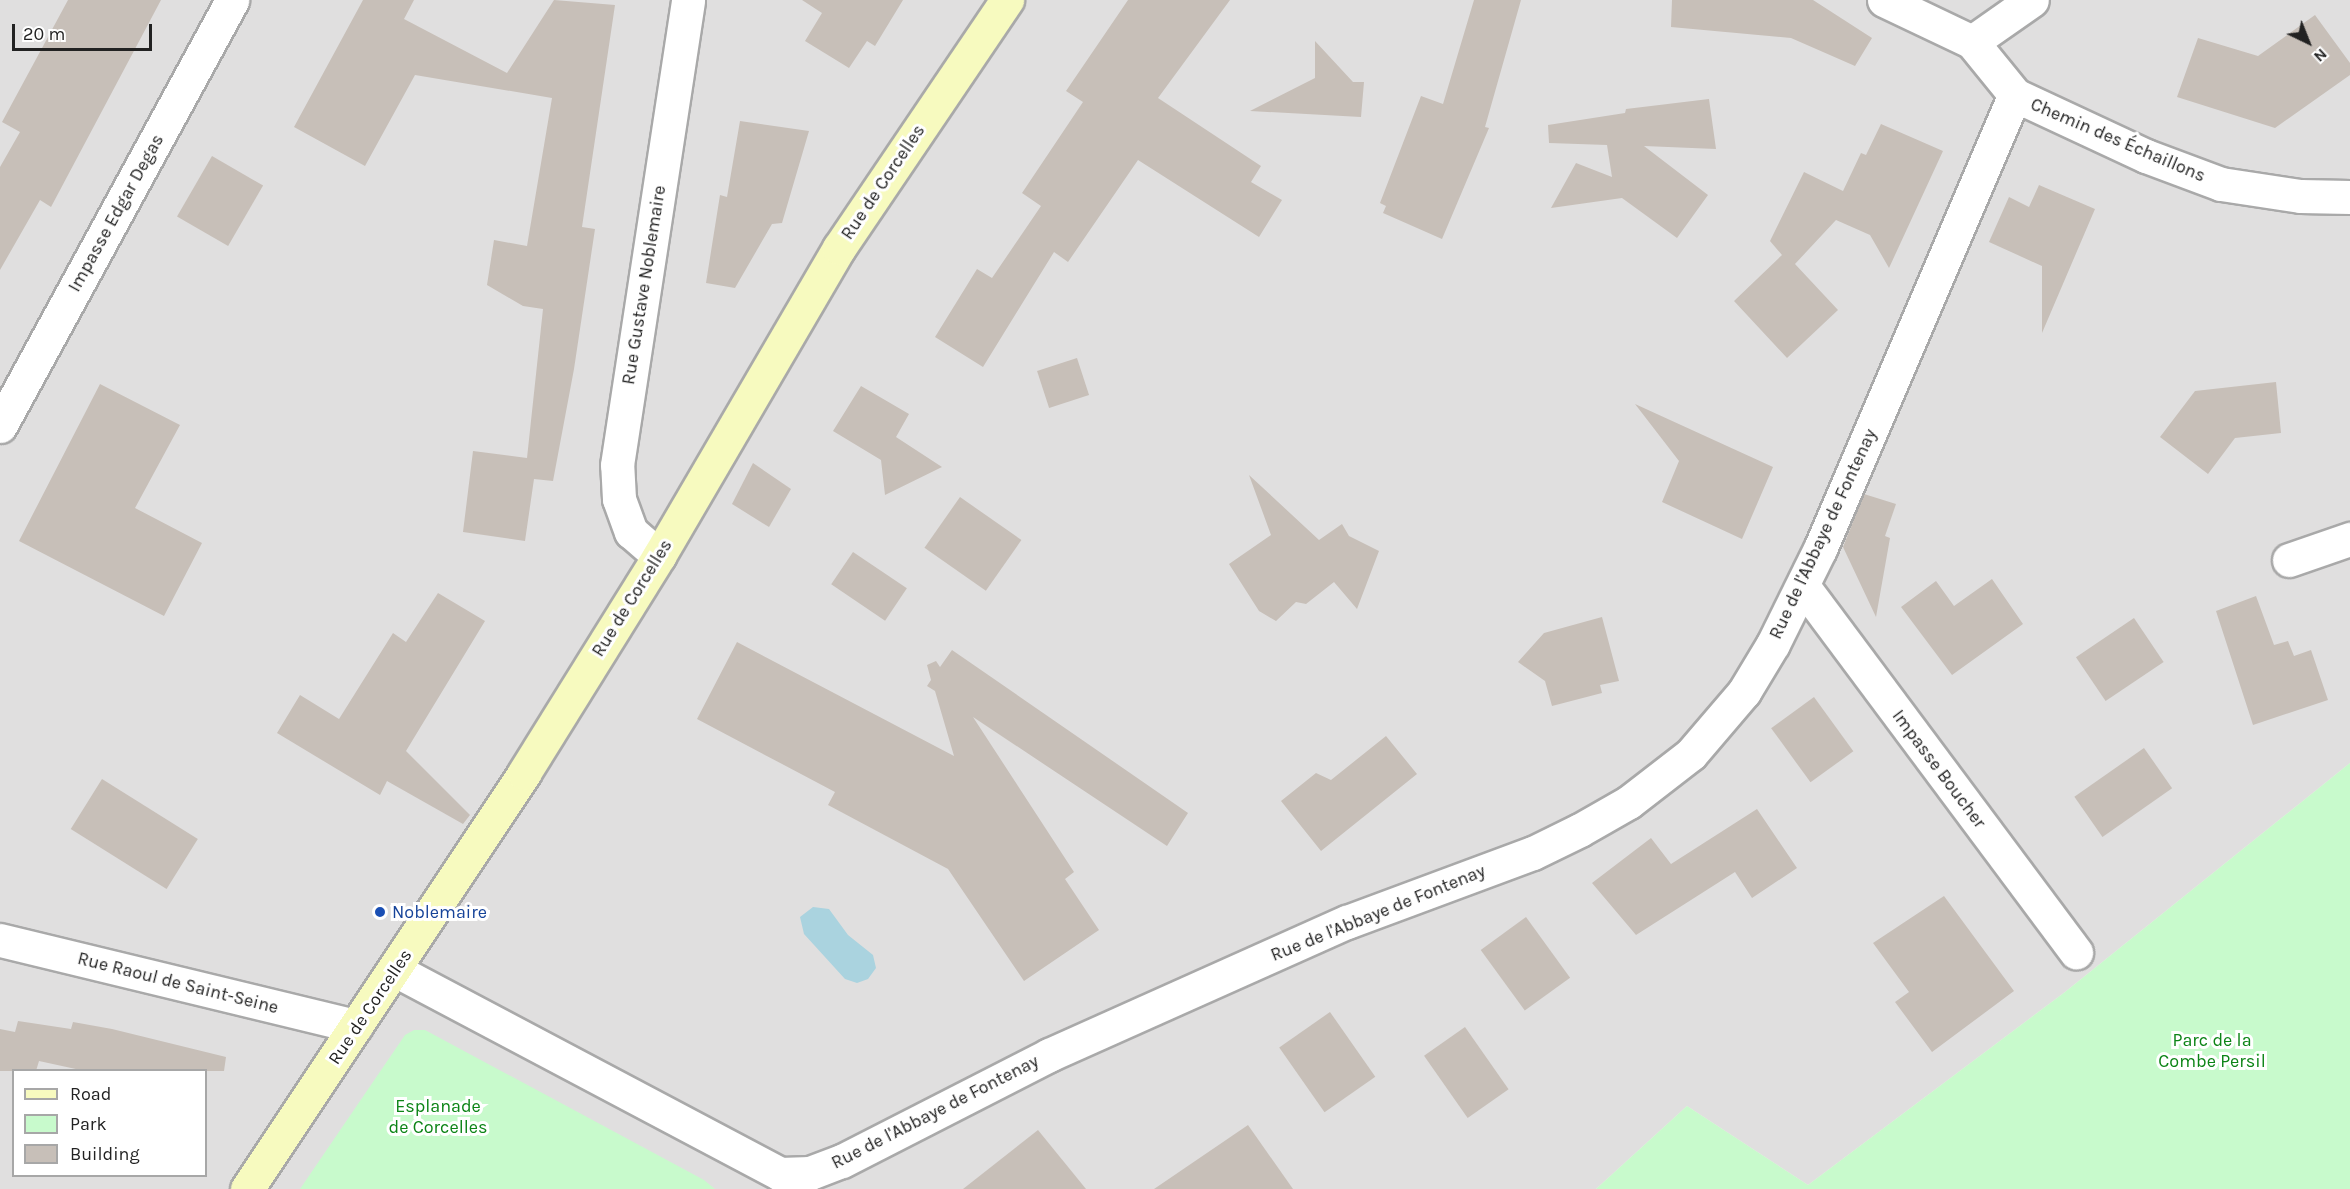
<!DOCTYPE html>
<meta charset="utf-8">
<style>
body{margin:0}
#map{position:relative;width:2350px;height:1189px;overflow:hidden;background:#f2efe9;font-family:Karla,sans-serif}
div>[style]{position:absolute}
.residential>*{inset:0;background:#e0dfdf}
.park>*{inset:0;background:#c8facc}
.water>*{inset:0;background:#aad3df}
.building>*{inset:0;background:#c7bfb8;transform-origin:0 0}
.roads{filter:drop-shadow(2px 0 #a9a9a9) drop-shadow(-2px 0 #a9a9a9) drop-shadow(0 2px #a9a9a9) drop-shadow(0 -2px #a9a9a9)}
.minor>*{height:33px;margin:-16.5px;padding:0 16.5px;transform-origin:16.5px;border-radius:16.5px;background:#fff}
.secondary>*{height:33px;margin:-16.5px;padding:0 16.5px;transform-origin:16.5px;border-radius:16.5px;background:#f7fabf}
.dots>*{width:16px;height:16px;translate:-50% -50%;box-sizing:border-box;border:3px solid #fff;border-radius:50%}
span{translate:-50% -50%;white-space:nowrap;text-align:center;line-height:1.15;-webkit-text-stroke:6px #fff;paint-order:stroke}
.street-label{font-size:18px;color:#222}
.transit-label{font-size:18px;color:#164399}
.left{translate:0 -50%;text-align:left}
.park-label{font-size:18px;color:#0c8416}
.legend{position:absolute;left:12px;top:1069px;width:195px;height:108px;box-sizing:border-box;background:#fff;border:2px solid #a7a7a7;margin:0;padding:8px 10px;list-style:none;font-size:18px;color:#222}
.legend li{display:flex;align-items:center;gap:12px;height:30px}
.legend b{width:30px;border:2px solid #a7a7a7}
.north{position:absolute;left:2278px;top:12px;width:60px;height:60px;-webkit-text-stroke:4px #fff;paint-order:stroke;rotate:137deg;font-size:16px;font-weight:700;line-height:24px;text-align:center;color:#222}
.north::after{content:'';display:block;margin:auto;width:21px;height:27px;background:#222;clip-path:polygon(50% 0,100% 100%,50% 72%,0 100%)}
.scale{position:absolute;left:12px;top:24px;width:140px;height:27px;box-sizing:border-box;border:3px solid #222;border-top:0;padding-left:8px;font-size:18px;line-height:21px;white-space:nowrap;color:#222;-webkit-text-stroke:4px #fff;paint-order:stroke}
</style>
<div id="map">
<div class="residential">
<div style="clip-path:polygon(evenodd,0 0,2350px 0,2350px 763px,2065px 992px,1808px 1185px,1687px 1106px,1596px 1189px,0 1189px,0 0,14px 1070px,206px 1070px,206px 1176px,14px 1176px,14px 1070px)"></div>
</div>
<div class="park">
<div style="clip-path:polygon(2350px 763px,2350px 1189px,1596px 1189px,1687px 1106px,1808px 1185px,2065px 992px)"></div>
<div style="clip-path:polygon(414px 1030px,425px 1030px,704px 1180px,715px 1189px,300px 1189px,405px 1035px)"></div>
</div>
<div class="water">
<div style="clip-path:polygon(813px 907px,829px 909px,848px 935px,873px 955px,876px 968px,868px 979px,857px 983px,845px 979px,804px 934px,800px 917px)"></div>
</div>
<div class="building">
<div style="clip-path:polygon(68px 0,161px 0,51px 207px,40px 200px,0 270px,0 167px,20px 132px,2px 122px)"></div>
<div style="clip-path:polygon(363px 0,414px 0,404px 19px,507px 73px,554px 0,615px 5px,582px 227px,595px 229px,574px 369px,553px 481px,534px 479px,525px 541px,463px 532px,473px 451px,527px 458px,543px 309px,523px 306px,487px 285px,494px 240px,527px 246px,552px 98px,415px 75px,365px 166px,294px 127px)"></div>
<div style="clip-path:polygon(802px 0,903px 0,875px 46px,867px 41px,849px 68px,805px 41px,822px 13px)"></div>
<div style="clip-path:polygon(1128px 0,1230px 0,1158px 98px,1261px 166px,1251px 182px,1282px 200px,1259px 237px,1138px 160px,1068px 262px,1054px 252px,983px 367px,935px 337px,977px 269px,992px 278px,1041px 206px,1022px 193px,1083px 102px,1066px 91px)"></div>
<div style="clip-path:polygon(1474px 0,1521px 0,1485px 127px,1489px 128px,1442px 239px,1383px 213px,1386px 206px,1380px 203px,1421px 96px,1443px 104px)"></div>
<div style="clip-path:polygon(1672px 0,1813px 0,1872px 38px,1855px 66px,1791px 38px,1671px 27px)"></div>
<div style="clip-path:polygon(2315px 15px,2350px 63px,2350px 75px,2275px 128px,2177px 97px,2198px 38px,2258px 56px)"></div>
<div style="clip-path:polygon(1315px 41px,1353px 82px,1364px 82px,1361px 117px,1250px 111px,1315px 78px)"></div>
<div style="clip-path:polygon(1709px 99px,1716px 149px,1644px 146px,1708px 195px,1677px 238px,1622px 198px,1551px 208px,1576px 163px,1612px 177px,1607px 145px,1549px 143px,1548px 125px,1625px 113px,1626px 109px)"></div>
<div style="clip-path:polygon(740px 121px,809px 131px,782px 223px,772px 224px,735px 288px,706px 283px,720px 195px,727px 197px)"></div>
<div style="clip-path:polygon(1881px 124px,1943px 151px,1889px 268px,1870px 235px,1836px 220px,1795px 264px,1838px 310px,1787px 358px,1734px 301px,1782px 255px,1770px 241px,1804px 172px,1843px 191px,1861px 153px,1866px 155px)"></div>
<div style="left:212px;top:156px;width:59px;height:70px;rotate:30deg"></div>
<div style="clip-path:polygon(2039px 185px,2095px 209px,2042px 333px,2042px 266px,1989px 242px,2009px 197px,2029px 207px)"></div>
<div style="left:1077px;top:358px;width:39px;height:42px;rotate:72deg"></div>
<div style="clip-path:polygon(2276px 382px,2281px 433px,2235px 438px,2208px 474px,2160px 437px,2195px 391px)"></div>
<div style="clip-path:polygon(100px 384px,180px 425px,135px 508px,202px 543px,164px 616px,19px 541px)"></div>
<div style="clip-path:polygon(861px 386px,909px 414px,896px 437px,942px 467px,885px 495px,881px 460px,833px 431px)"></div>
<div style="clip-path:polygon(1635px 404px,1773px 467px,1742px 539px,1662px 502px,1679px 461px)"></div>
<div style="clip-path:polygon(753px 463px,791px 489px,769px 527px,732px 504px)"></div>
<div style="clip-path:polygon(1249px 475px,1319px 540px,1342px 524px,1349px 536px,1379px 551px,1357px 609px,1334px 582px,1306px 604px,1296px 602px,1276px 621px,1259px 611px,1229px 564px,1271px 535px)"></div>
<div style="clip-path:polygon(1864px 494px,1896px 504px,1885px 536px,1890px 538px,1876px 617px,1843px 547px)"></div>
<div style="left:960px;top:497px;width:75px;height:62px;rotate:35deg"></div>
<div style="left:853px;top:552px;width:65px;height:39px;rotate:34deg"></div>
<div style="clip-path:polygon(1992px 579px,2023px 624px,1952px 675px,1901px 607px,1936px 581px,1954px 606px)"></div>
<div style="clip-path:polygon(438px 593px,485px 621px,406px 751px,470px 815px,463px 824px,387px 781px,380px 795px,277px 733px,300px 695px,339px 719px,393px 633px,406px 642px)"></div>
<div style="clip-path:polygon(2256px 596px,2274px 645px,2288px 641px,2294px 656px,2311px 650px,2328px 700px,2253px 725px,2216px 611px)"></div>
<div style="clip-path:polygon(1602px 617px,1619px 681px,1600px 685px,1602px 693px,1552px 706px,1545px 681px,1518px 662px,1544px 633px)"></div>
<div style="left:2134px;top:618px;width:53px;height:70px;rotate:56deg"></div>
<div style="clip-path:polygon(737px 642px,954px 756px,935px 691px,927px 686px,931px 680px,927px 665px,936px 661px,940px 667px,952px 650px,1188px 813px,1167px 846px,973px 717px,1074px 872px,1065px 879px,1099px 930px,1024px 981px,948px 869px,828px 805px,835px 792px,697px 719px)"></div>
<div style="left:1814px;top:697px;width:67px;height:53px;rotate:54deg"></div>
<div style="clip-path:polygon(1386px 736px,1417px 774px,1321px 851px,1281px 801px,1316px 773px,1331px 780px)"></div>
<div style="left:2144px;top:748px;width:49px;height:85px;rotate:55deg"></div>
<div style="left:102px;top:779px;width:113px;height:59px;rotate:32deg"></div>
<div style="clip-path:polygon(1757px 809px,1797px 868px,1752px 898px,1735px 872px,1636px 935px,1592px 883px,1651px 838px,1671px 864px)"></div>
<div style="clip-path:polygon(1944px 896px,2014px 991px,1932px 1052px,1895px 1002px,1909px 992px,1873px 943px)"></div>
<div style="left:1526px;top:917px;width:75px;height:56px;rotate:54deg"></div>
<div style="left:1330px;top:1012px;width:79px;height:62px;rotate:55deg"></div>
<div style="clip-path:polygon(18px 1021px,71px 1029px,73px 1022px,112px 1029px,226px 1057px,224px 1071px,85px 1071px,39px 1061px,36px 1071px,0 1071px,0 1029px,15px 1032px)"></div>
<div style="left:1465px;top:1027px;width:76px;height:50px;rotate:55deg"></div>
<div style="clip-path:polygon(1248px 1125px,1293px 1189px,1154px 1189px)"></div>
<div style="clip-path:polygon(1038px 1130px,1086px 1189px,963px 1189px)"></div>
</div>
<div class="roads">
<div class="minor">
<div style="left:1884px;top:0;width:98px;rotate:25.5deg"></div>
<div style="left:1972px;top:42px;width:68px;rotate:50.9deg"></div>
<div style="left:2015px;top:95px;width:145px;rotate:25deg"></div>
<div style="left:2146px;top:156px;width:80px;rotate:20.5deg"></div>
<div style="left:2221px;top:184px;width:80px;rotate:8.6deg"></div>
<div style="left:2300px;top:196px;width:50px;rotate:1.1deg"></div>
<div style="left:1972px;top:42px;width:73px;rotate:-35deg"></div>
<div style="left:0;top:426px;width:485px;rotate:-61.4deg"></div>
<div style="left:659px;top:556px;width:37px;rotate:-139deg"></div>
<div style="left:631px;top:532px;width:35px;rotate:-110deg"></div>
<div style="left:619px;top:499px;width:34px;rotate:-93deg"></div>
<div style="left:617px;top:465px;width:470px;rotate:-81.3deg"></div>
<div style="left:2289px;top:560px;width:65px;rotate:-19deg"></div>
<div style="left:1803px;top:586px;width:457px;rotate:53.3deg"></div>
<div style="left:0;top:940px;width:366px;rotate:13.6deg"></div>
<div style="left:395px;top:970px;width:436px;rotate:27.9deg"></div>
<div style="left:780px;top:1174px;width:30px;rotate:-2deg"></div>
<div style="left:810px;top:1173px;width:34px;rotate:-21deg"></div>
<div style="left:842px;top:1161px;width:233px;rotate:-27.1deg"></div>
<div style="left:1049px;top:1055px;width:326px;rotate:-24.1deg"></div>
<div style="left:1347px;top:922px;width:198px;rotate:-20.4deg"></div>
<div style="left:1533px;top:853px;width:52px;rotate:-26.1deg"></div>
<div style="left:1580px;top:830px;width:56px;rotate:-29.7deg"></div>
<div style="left:1629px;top:802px;width:78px;rotate:-37.7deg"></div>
<div style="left:1691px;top:754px;width:82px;rotate:-49.5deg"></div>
<div style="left:1744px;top:692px;width:56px;rotate:-58.9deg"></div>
<div style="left:1773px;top:644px;width:106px;rotate:-63.7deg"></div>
<div style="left:1820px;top:549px;width:494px;rotate:-66.8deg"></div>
</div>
<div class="secondary">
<div style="left:247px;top:1189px;width:500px;rotate:-56.3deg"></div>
<div style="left:524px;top:773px;width:256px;rotate:-58.1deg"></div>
<div style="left:659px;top:556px;width:357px;rotate:-59.7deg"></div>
<div style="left:839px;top:248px;width:300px;rotate:-55.9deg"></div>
</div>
</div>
<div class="dots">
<div style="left:380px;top:912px;background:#1a4fb4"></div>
</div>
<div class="street-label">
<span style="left:2118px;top:140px;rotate:23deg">Chemin des Échaillons</span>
<span style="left:883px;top:182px;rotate:-56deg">Rue de Corcelles</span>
<span style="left:116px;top:213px;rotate:-61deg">Impasse Edgar Degas</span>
<span style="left:644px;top:285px;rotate:-81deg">Rue Gustave Noblemaire</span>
<span style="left:1823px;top:534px;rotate:-65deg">Rue de l'Abbaye de Fontenay</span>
<span style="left:632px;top:598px;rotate:-58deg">Rue de Corcelles</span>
<span style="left:1939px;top:769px;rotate:53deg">Impasse Boucher</span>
<span style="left:1378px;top:913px;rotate:-22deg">Rue de l'Abbaye de Fontenay</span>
<span style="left:178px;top:983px;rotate:14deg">Rue Raoul de Saint-Seine</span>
<span style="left:370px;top:1007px;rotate:-56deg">Rue de Corcelles</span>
<span style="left:935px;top:1112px;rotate:-27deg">Rue de l'Abbaye de Fontenay</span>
</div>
<div class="transit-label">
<span class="left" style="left:392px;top:912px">Noblemaire</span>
</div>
<div class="park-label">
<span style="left:2212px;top:1051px">Parc de la<br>Combe Persil</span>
<span style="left:438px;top:1117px">Esplanade<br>de Corcelles</span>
</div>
<ul class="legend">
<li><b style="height:8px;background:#f7fabf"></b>Road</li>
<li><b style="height:16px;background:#c8facc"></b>Park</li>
<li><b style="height:16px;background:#c7bfb8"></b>Building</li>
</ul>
<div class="north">N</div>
<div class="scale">20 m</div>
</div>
